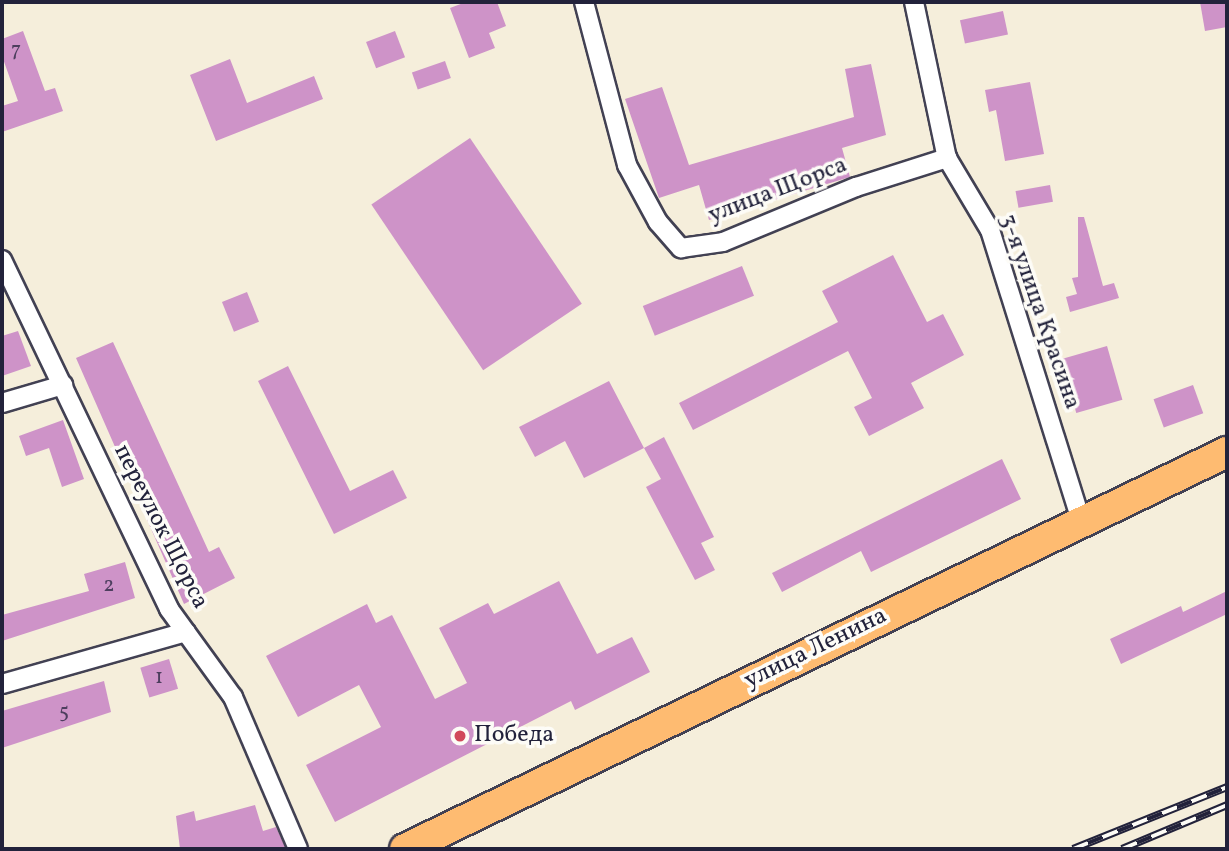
<!DOCTYPE html>
<meta charset="utf-8">
<style>
body{margin:0}
#map{position:relative;width:1229px;height:851px;overflow:hidden;background:#f5eedb;font-family:Vollkorn,serif}
div>[style]{position:absolute}
.building>*{inset:0;background:#ce93c8;transform-origin:0 0}
.roads{filter:drop-shadow(2px 0 #424153) drop-shadow(-2px 0 #424153) drop-shadow(0 2px #424153) drop-shadow(0 -2px #424153)}
.street>*{height:18px;margin:-9px;padding:0 9px;transform-origin:9px;border-radius:9px;background:#fff}
.primary>*{height:30px;margin:-15px;padding:0 15px;transform-origin:15px;border-radius:15px;background:#febb71}
.rail>*{height:8px;margin-top:-4px;transform-origin:0;background:repeating-linear-gradient(90deg,#fdfcf7 0 16px,#22223b 0 32px);box-sizing:border-box;border-block:2px solid #22223b}
.dots>*{width:19px;height:19px;translate:-50% -50%;box-sizing:border-box;border:4px solid #fdfcf7;border-radius:50%}
span{translate:-50% -50%;white-space:nowrap;text-align:center;line-height:1.15;-webkit-text-stroke:7px #fdfcf7;paint-order:stroke}
.number-label{font-size:21px;color:#4d3e5e}
.number-label span{-webkit-text-stroke-width:0}
.street-label{font-size:24px;color:#22223b}
.poi-label{font-size:24px;color:#22223b}
.left{translate:0 -50%;text-align:left}
.frame{position:absolute;inset:0;border:4px solid #22223b;pointer-events:none}
</style>
<div id="map">
<div class="building">
<div style="clip-path:polygon(466px 2px,497px 2px,506px 26px,489px 33px,495px 48px,469px 58px,450px 8px)"></div>
<div style="clip-path:polygon(1200px 2px,1227px 2px,1227px 27px,1205px 31px)"></div>
<div style="left:1003px;top:11px;width:24px;height:44px;rotate:78deg"></div>
<div style="clip-path:polygon(23px 31px,45px 91px,55px 88px,63px 111px,2px 132px,2px 106px,18px 101px,2px 56px,2px 39px)"></div>
<div style="left:395px;top:31px;width:28px;height:31px;rotate:69deg"></div>
<div style="clip-path:polygon(230px 59px,247px 103px,314px 76px,323px 99px,216px 141px,190px 75px)"></div>
<div style="left:445px;top:61px;width:18px;height:35px;rotate:71deg"></div>
<div style="clip-path:polygon(871px 64px,886px 135px,842px 148px,850px 177px,709px 220px,699px 185px,659px 198px,625px 99px,662px 87px,689px 165px,854px 117px,845px 69px)"></div>
<div style="clip-path:polygon(1030px 82px,1044px 154px,1005px 161px,996px 110px,989px 112px,985px 90px)"></div>
<div style="left:470px;top:138px;width:200px;height:119px;rotate:56deg"></div>
<div style="left:1050px;top:185px;width:17px;height:35px;rotate:80deg"></div>
<div style="clip-path:polygon(1078px 217px,1084px 217px,1103px 286px,1114px 283px,1119px 298px,1070px 312px,1066px 297px,1077px 294px,1072px 278px,1078px 277px)"></div>
<div style="clip-path:polygon(893px 255px,927px 322px,943px 314px,964px 355px,911px 383px,924px 408px,869px 436px,854px 407px,872px 398px,848px 351px,693px 430px,679px 403px,838px 322px,822px 291px)"></div>
<div style="left:742px;top:266px;width:32px;height:107px;rotate:68deg"></div>
<div style="left:247px;top:292px;width:32px;height:27px;rotate:68deg"></div>
<div style="clip-path:polygon(18px 331px,31px 366px,2px 376px,2px 336px)"></div>
<div style="clip-path:polygon(113px 342px,209px 552px,219px 547px,235px 578px,184px 604px,76px 358px)"></div>
<div style="left:1107px;top:346px;width:56px;height:48px;rotate:74deg"></div>
<div style="clip-path:polygon(288px 366px,350px 491px,393px 470px,407px 498px,334px 534px,258px 381px)"></div>
<div style="clip-path:polygon(609px 381px,644px 448px,584px 478px,565px 441px,535px 457px,519px 427px)"></div>
<div style="left:1193px;top:385px;width:30px;height:42px;rotate:70deg"></div>
<div style="clip-path:polygon(63px 420px,84px 479px,62px 487px,49px 448px,26px 456px,19px 436px)"></div>
<div style="clip-path:polygon(664px 437px,714px 537px,701px 543px,715px 570px,695px 580px,646px 487px,661px 479px,644px 448px)"></div>
<div style="clip-path:polygon(1002px 459px,1021px 499px,871px 572px,861px 551px,782px 592px,772px 573px)"></div>
<div style="clip-path:polygon(125px 562px,135px 598px,2px 641px,2px 615px,89px 591px,84px 574px)"></div>
<div style="clip-path:polygon(559px 581px,597px 654px,632px 637px,650px 672px,575px 710px,571px 701px,335px 822px,306px 765px,381px 727px,359px 685px,298px 717px,266px 656px,367px 604px,376px 623px,392px 615px,435px 699px,467px 683px,439px 628px,488px 603px,494px 614px)"></div>
<div style="clip-path:polygon(1227px 591px,1227px 614px,1121px 664px,1110px 639px,1181px 606px,1183px 612px)"></div>
<div style="left:169px;top:659px;width:31px;height:30px;rotate:73deg"></div>
<div style="clip-path:polygon(104px 681px,111px 712px,2px 748px,2px 711px)"></div>
<div style="clip-path:polygon(255px 805px,263px 831px,276px 827px,286px 849px,180px 849px,176px 816px,194px 811px,196px 821px)"></div>
</div>
<div class="roads">
<div class="street">
<div style="left:584px;top:2px;width:169px;rotate:75.2deg"></div>
<div style="left:627px;top:165px;width:65px;rotate:61.5deg"></div>
<div style="left:658px;top:222px;width:35px;rotate:49deg"></div>
<div style="left:681px;top:248px;width:42px;rotate:-8.1deg"></div>
<div style="left:723px;top:242px;width:144px;rotate:-22.5deg"></div>
<div style="left:856px;top:187px;width:96px;rotate:-17.7deg"></div>
<div style="left:914px;top:2px;width:159px;rotate:78.1deg"></div>
<div style="left:947px;top:158px;width:84px;rotate:59.2deg"></div>
<div style="left:990px;top:230px;width:304px;rotate:72.6deg"></div>
<div style="left:2px;top:260px;width:387px;rotate:64.4deg"></div>
<div style="left:169px;top:609px;width:109px;rotate:54deg"></div>
<div style="left:233px;top:697px;width:165px;rotate:66.8deg"></div>
<div style="left:2px;top:403px;width:64px;rotate:-16.4deg"></div>
<div style="left:2px;top:684px;width:191px;rotate:-15.8deg"></div>
</div>
<div class="primary">
<div style="left:405px;top:849px;width:913px;rotate:-25.78deg"></div>
</div>
</div>
<div class="rail">
<div style="left:1073px;top:849px;width:166px;rotate:-21.9deg"></div>
<div style="left:1122px;top:849px;width:114px;rotate:-22.7deg"></div>
</div>
<div class="dots">
<div style="left:460px;top:736px;background:#d1495b"></div>
</div>
<div class="number-label">
<span style="left:16px;top:51px">7</span>
<span style="left:109px;top:586px">2</span>
<span style="left:159px;top:678px">1</span>
<span style="left:64px;top:712px">5</span>
</div>
<div class="street-label">
<span style="left:778px;top:191px;rotate:-21deg">улица Щорса</span>
<span style="left:1039px;top:312px;rotate:71deg">3-я улица Красина</span>
<span style="left:160px;top:527px;rotate:63deg">переулок Щорса</span>
<span style="left:816px;top:649px;rotate:-26deg">улица Ленина</span>
</div>
<div class="poi-label">
<span class="left" style="left:474px;top:736px">Победа</span>
</div>
<div class="frame"></div>
</div>
